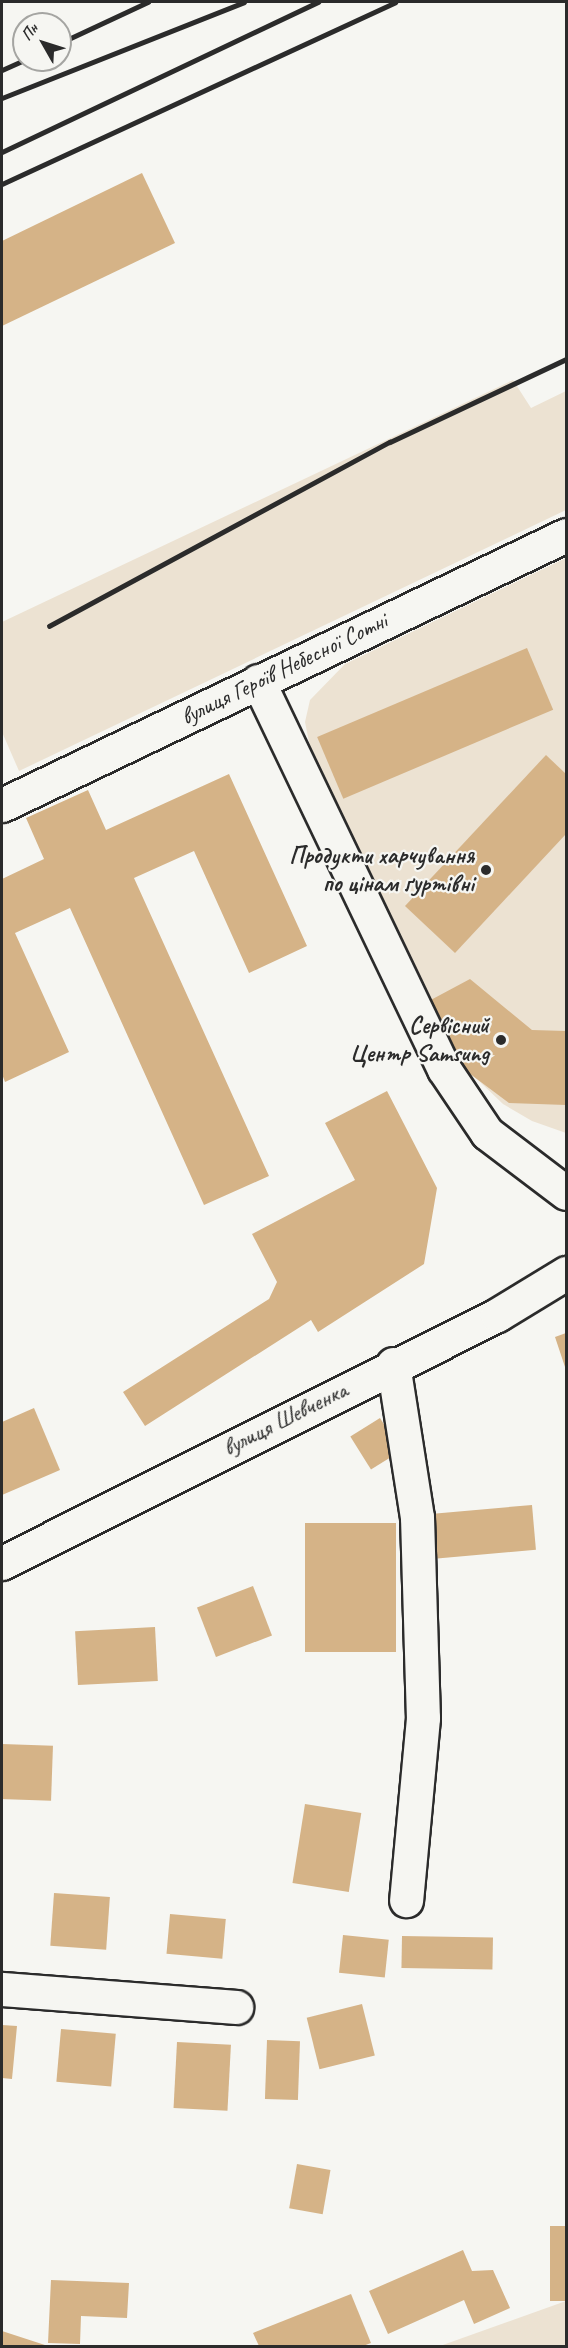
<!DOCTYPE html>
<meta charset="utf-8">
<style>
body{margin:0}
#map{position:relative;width:568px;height:2348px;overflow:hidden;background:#f6f6f2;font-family:Caveat,sans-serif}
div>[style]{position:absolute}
.built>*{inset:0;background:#ece2d2}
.building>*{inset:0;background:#d5b387;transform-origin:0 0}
.roads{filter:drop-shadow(2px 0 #2b2b2b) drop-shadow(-2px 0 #2b2b2b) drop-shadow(0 2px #2b2b2b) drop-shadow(0 -2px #2b2b2b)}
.minor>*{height:33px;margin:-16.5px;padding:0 16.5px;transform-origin:16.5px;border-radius:16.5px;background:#f6f6f2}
.rail>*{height:4.5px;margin:-2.25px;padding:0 2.25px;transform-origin:2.25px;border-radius:2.25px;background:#2b2b2b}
.dots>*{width:16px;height:16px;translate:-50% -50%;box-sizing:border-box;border:3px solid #f6f6f2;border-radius:50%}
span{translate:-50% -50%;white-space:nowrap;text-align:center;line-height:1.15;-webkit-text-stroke:4.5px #f6f6f2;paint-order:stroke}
.street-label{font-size:24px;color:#2b2b2b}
.poi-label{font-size:24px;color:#2b2b2b;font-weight:700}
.right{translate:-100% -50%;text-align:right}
.frame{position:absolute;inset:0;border:3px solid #2b2b2b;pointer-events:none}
.north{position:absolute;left:12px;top:12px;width:60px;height:60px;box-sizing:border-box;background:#f6f6f2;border:2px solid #a5a5a2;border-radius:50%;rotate:309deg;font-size:16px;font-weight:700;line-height:24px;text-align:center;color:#2b2b2b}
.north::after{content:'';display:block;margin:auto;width:21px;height:27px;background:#2b2b2b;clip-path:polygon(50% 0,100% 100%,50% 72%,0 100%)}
</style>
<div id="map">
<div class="built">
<div style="clip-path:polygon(513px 380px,531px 408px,566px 391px,566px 510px,19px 771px,2px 732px,2px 622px)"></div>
<div style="clip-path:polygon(566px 558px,566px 1133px,532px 1121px,503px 1104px,457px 1060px,310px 747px,305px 722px,310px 700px,345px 664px)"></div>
<div style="clip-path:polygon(566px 2301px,566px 2346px,440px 2346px)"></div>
</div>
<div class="building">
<div style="clip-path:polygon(142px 173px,175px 243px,2px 326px,2px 241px)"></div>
<div style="left:527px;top:648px;width:67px;height:228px;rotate:67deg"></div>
<div style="clip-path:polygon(546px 755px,566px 774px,566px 834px,455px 953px,405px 906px)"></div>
<div style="clip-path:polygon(229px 774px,307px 946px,249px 973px,194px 851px,134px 878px,269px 1176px,204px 1205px,70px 908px,15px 933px,69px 1052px,5px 1082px,2px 1074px,2px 879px,44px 859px,26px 818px,88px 790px,106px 830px)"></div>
<div style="clip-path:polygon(470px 979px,532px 1030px,566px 1031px,566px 1105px,509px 1103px,438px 1050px,427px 1002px)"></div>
<div style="clip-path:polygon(387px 1091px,437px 1188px,424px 1264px,318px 1332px,311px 1320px,145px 1426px,123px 1392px,269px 1299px,277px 1282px,252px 1234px,355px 1180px,325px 1123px)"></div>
<div style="clip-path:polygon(566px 1333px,566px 1370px,555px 1337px)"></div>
<div style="clip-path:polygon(34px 1408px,60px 1470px,2px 1495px,2px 1422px)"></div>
<div style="left:380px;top:1418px;width:39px;height:35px;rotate:58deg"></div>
<div style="left:532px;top:1505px;width:45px;height:99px;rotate:85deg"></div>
<div style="left:305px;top:1523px;width:91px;height:129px"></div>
<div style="left:253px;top:1586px;width:53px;height:60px;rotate:69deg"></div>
<div style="left:155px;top:1627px;width:54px;height:80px;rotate:87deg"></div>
<div style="left:2px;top:1744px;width:51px;height:55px;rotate:2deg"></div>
<div style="left:305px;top:1804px;width:57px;height:80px;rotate:9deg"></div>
<div style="left:54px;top:1893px;width:56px;height:53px;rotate:4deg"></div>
<div style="left:170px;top:1914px;width:56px;height:40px;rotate:5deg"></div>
<div style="left:343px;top:1935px;width:46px;height:38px;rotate:6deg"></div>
<div style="left:402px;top:1936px;width:91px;height:32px;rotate:1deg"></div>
<div style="left:362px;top:2004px;width:53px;height:57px;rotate:76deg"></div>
<div style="clip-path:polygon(2px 2025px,17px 2026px,12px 2079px,2px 2078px)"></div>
<div style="left:61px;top:2029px;width:55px;height:53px;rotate:5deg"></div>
<div style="left:267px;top:2040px;width:33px;height:59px;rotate:2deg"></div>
<div style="left:177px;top:2042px;width:54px;height:66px;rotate:3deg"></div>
<div style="left:297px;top:2164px;width:34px;height:45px;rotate:10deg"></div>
<div style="left:550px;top:2226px;width:16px;height:75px"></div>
<div style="clip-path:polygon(463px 2250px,472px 2271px,493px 2270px,510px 2308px,474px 2324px,464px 2300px,388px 2334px,369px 2291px)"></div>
<div style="clip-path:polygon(51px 2280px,129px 2283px,127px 2318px,81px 2316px,80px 2344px,48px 2343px)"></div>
<div style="clip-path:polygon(351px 2294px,371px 2343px,363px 2346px,259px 2346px,253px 2333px)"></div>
<div style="clip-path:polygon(2px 2331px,48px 2346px,2px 2346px)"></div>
</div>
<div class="roads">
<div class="minor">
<div style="left:258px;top:681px;width:430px;rotate:64.4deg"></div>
<div style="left:444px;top:1069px;width:77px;rotate:56.1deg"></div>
<div style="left:487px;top:1133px;width:99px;rotate:37.2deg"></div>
<div style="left:2px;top:805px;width:625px;rotate:-25.58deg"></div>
<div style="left:393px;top:1364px;width:155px;rotate:81.1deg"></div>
<div style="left:417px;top:1517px;width:201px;rotate:88.3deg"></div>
<div style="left:423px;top:1718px;width:183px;rotate:95.3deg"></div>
<div style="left:2px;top:1563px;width:554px;rotate:-26.61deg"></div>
<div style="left:497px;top:1315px;width:81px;rotate:-31.3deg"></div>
<div style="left:2px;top:1989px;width:235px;rotate:4.4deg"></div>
</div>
</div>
<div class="rail">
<div style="left:60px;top:43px;width:97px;rotate:-25deg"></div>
<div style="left:2px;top:70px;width:24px;rotate:-24deg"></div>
<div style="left:2px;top:98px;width:260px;rotate:-21.6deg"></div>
<div style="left:2px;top:152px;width:350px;rotate:-25.4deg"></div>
<div style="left:2px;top:184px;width:433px;rotate:-24.8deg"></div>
<div style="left:49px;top:626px;width:387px;rotate:-28.4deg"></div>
<div style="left:390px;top:442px;width:195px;rotate:-25.2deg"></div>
</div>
<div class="dots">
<div style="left:486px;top:870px;background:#2b2b2b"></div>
<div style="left:501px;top:1040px;background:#2b2b2b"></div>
</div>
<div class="street-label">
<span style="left:284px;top:669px;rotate:-26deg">вулиця Героїв Небесної Сотні</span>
<span style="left:285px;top:1419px;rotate:-27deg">вулиця Шевченка</span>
</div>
<div class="poi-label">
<span class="right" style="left:474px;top:870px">Продукти харчування<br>по цінам ґуртівні</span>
<span class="right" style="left:489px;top:1040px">Сервісний<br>Центр Samsung</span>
</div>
<div class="frame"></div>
<div class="north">Пн</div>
</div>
